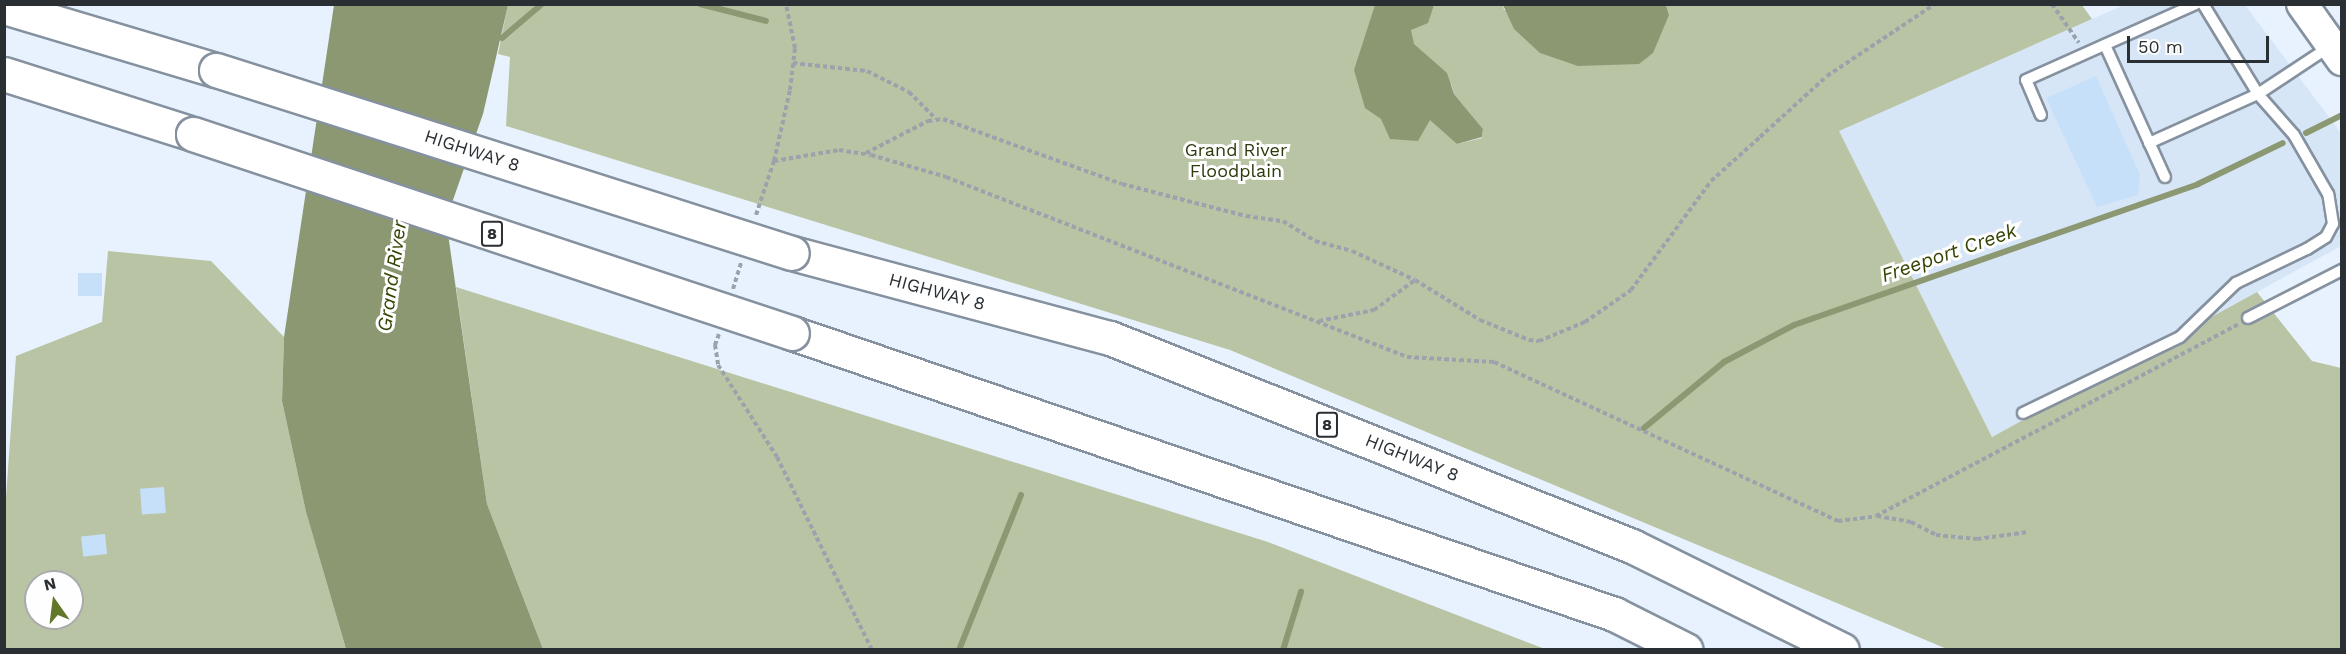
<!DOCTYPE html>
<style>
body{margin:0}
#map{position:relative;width:2346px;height:654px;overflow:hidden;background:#e7f2fe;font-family:"Work Sans",sans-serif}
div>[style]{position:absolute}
.built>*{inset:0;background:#d7e6f7}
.green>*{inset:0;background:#b9c4a5}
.water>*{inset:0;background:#8b9872}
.stream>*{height:6px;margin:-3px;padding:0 3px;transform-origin:3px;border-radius:3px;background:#8b9872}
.building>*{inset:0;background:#c7e0fa;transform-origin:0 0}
.path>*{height:4px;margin-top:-2px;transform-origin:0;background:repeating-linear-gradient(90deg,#9aa3ac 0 4.5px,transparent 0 7.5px)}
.roads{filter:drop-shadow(2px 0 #85919f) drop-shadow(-2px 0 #85919f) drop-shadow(0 2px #85919f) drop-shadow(0 -2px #85919f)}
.lane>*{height:10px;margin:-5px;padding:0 5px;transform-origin:5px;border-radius:5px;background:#fff}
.secondary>*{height:30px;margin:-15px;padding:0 15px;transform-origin:15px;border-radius:15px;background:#fff}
.highway>*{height:33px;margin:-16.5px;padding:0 16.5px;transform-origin:16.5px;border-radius:16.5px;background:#fff}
.bridges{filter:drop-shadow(2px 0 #85919f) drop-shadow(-2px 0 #85919f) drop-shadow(0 2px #85919f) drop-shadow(0 -2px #85919f)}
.highway-bridge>*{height:33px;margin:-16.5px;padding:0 16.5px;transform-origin:16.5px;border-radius:16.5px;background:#fff}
span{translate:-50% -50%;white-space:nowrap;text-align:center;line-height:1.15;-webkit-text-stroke:6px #fefefe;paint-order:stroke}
.shield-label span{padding:2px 4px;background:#fefefe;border:2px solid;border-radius:4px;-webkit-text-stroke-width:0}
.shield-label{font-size:16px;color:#2a2f34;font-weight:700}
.street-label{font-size:18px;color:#2a2f34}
.park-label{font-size:18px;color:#2d390b}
.water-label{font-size:20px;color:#344402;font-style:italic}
.frame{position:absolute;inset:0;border:6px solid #2a2f34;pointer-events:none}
.north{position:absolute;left:24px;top:570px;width:60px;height:60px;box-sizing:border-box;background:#fefefe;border:2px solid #a9abad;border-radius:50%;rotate:346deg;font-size:16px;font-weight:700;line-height:24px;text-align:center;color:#2a2f34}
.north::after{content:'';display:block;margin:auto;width:21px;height:27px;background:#627728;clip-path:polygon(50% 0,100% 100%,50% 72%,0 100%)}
.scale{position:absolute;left:2127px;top:36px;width:142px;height:27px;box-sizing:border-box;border:3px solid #2a2f34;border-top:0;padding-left:8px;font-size:18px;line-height:21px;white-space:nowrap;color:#2a2f34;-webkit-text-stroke:4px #fefefe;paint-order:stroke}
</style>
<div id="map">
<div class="built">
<div style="clip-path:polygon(2124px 5px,2245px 5px,2341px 133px,2341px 246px,1992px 437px,1838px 130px)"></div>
</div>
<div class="green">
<div style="clip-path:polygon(evenodd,508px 4px,1503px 5px,1504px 10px,1669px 15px,1666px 5px,2082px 5px,2092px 19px,1839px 131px,1992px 437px,2257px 292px,2312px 361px,2341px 368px,2341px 649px,1947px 649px,1230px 350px,506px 126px,510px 57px,498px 54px,508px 4px,1451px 83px,1454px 94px,1483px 129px,1482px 138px,1457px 144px,1451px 83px)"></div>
<div style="clip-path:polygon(evenodd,108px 251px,211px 261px,284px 337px,282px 401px,306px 512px,346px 649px,5px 650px,5px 511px,16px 356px,102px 322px,108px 251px,36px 582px,72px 582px,72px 618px,36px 618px,36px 582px)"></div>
<div style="clip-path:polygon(456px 287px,1268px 542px,1545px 649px,543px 649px,487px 504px)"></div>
</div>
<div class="water">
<div style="clip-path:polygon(334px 5px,508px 5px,483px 114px,446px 220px,487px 504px,543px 649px,346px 649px,306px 512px,282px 401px,284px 337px)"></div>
<div style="clip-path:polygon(1375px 5px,1434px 5px,1428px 23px,1411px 30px,1414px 44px,1447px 73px,1454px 94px,1483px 129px,1482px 137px,1457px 144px,1430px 120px,1418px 141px,1390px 139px,1381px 119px,1365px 108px,1354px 70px)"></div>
<div style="clip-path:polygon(1503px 5px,1666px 5px,1669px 15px,1653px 53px,1639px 64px,1578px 66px,1540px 53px,1514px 29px)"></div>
</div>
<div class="stream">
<div style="left:700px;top:4px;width:68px;rotate:14.4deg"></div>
<div style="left:502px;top:38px;width:52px;rotate:-40.4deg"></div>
<div style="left:2306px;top:133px;width:40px;rotate:-26.6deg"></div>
<div style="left:1644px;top:428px;width:104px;rotate:-39.5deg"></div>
<div style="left:1724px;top:362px;width:79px;rotate:-27.9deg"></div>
<div style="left:1794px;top:325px;width:428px;rotate:-19.2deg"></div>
<div style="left:2198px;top:184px;width:94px;rotate:-25.8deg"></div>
<div style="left:959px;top:650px;width:167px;rotate:-68.2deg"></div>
<div style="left:1283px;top:650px;width:61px;rotate:-72.8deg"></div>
</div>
<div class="building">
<div style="clip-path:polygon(2096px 76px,2140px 175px,2138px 195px,2097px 207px,2046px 98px)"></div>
<div style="left:102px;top:273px;width:23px;height:24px;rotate:90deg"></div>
<div style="left:164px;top:487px;width:26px;height:24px;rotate:86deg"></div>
<div style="left:105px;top:534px;width:20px;height:24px;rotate:84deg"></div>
</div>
<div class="path">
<div style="left:2052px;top:4px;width:47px;rotate:55.3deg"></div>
<div style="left:793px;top:63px;width:74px;rotate:6.2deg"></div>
<div style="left:867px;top:71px;width:47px;rotate:26.6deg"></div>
<div style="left:909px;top:92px;width:37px;rotate:45deg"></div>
<div style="left:866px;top:153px;width:70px;rotate:-27.3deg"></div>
<div style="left:928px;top:121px;width:15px;rotate:-8deg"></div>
<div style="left:943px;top:119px;width:190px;rotate:20deg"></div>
<div style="left:1122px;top:184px;width:128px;rotate:14.5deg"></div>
<div style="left:1246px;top:216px;width:37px;rotate:8deg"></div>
<div style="left:1283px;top:221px;width:38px;rotate:32deg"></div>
<div style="left:1315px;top:241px;width:38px;rotate:15deg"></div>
<div style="left:1352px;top:251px;width:69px;rotate:24.7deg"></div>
<div style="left:774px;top:161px;width:66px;rotate:-9.6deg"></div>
<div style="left:839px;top:150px;width:32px;rotate:9deg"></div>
<div style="left:871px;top:155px;width:78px;rotate:16.3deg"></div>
<div style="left:946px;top:177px;width:495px;rotate:21.3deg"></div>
<div style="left:1407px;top:357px;width:87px;rotate:3.3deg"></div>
<div style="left:1494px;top:362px;width:379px;rotate:24.8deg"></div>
<div style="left:1838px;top:521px;width:38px;rotate:-7deg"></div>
<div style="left:1876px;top:516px;width:410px;rotate:-27.9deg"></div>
<div style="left:756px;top:215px;width:57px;rotate:-71.6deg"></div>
<div style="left:774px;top:161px;width:73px;rotate:-77.3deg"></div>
<div style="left:790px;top:90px;width:42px;rotate:-83.2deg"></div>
<div style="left:795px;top:48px;width:45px;rotate:-101.6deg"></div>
<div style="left:733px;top:289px;width:28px;rotate:-73deg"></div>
<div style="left:1319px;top:321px;width:56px;rotate:-11.3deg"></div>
<div style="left:1374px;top:310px;width:51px;rotate:-36.2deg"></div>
<div style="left:1415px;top:280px;width:76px;rotate:31.6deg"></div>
<div style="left:1480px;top:320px;width:53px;rotate:22.2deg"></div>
<div style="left:1529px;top:340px;width:10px;rotate:6deg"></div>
<div style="left:1539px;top:341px;width:50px;rotate:-22.4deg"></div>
<div style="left:1585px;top:322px;width:56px;rotate:-34.8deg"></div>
<div style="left:1631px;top:290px;width:135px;rotate:-53.7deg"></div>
<div style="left:1711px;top:181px;width:66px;rotate:-41.9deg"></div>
<div style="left:1760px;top:137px;width:91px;rotate:-42.3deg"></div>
<div style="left:1827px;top:76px;width:130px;rotate:-33.7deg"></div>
<div style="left:719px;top:334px;width:12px;rotate:110deg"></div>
<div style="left:715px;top:345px;width:20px;rotate:81deg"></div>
<div style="left:718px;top:365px;width:109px;rotate:57.3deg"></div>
<div style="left:777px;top:457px;width:215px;rotate:63.8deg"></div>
<div style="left:1877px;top:516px;width:35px;rotate:10deg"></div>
<div style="left:1911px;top:522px;width:28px;rotate:27deg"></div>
<div style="left:1936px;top:535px;width:41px;rotate:5.6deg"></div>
<div style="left:1977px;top:539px;width:52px;rotate:-7.7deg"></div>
</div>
<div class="roads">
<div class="lane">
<div style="left:2105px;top:45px;width:145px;rotate:65.6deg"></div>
<div style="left:2041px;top:115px;width:38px;rotate:-113deg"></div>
<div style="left:2026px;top:80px;width:186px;rotate:-24.1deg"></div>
<div style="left:2149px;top:143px;width:120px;rotate:-24.2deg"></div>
<div style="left:2258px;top:94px;width:85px;rotate:-33.5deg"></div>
<div style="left:2248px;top:318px;width:106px;rotate:-27.1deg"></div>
<div style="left:2023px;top:413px;width:174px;rotate:-25.8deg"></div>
<div style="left:2180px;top:337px;width:78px;rotate:-44deg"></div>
<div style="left:2236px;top:283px;width:79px;rotate:-25.6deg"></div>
<div style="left:2307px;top:249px;width:22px;rotate:-32deg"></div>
<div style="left:2326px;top:237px;width:15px;rotate:-62deg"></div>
<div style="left:2333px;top:224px;width:30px;rotate:-99deg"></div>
<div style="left:2328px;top:194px;width:68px;rotate:-120deg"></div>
<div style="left:2294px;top:135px;width:55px;rotate:-131.3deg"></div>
<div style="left:2258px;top:94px;width:105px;rotate:-121.4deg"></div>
</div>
<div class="secondary">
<div style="left:2302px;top:4px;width:69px;rotate:54.5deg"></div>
</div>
<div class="highway">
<div style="left:4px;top:7px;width:221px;rotate:16.6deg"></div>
<div style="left:4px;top:74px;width:198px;rotate:17.6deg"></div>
<div style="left:792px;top:253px;width:329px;rotate:15deg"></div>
<div style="left:1110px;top:338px;width:562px;rotate:21.73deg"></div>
<div style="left:1632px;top:546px;width:234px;rotate:26.3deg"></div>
<div style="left:792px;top:333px;width:869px;rotate:18.87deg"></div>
<div style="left:1614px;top:614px;width:80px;rotate:26.6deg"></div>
</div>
</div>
<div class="bridges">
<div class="highway-bridge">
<div style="left:216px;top:70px;width:604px;rotate:17.63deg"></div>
<div style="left:193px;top:134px;width:631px;rotate:18.38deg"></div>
</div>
</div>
<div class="shield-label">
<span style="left:492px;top:234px">8</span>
<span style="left:1327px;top:425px">8</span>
</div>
<div class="street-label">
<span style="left:472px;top:151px;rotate:18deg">HIGHWAY 8</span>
<span style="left:937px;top:292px;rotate:15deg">HIGHWAY 8</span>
<span style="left:1412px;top:458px;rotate:22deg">HIGHWAY 8</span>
</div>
<div class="park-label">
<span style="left:1236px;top:161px">Grand River<br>Floodplain</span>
</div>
<div class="water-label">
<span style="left:1949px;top:253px;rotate:-19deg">Freeport Creek</span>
<span style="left:392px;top:276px;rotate:-82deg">Grand River</span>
</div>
<div class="frame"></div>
<div class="north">N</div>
<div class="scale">50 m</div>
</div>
